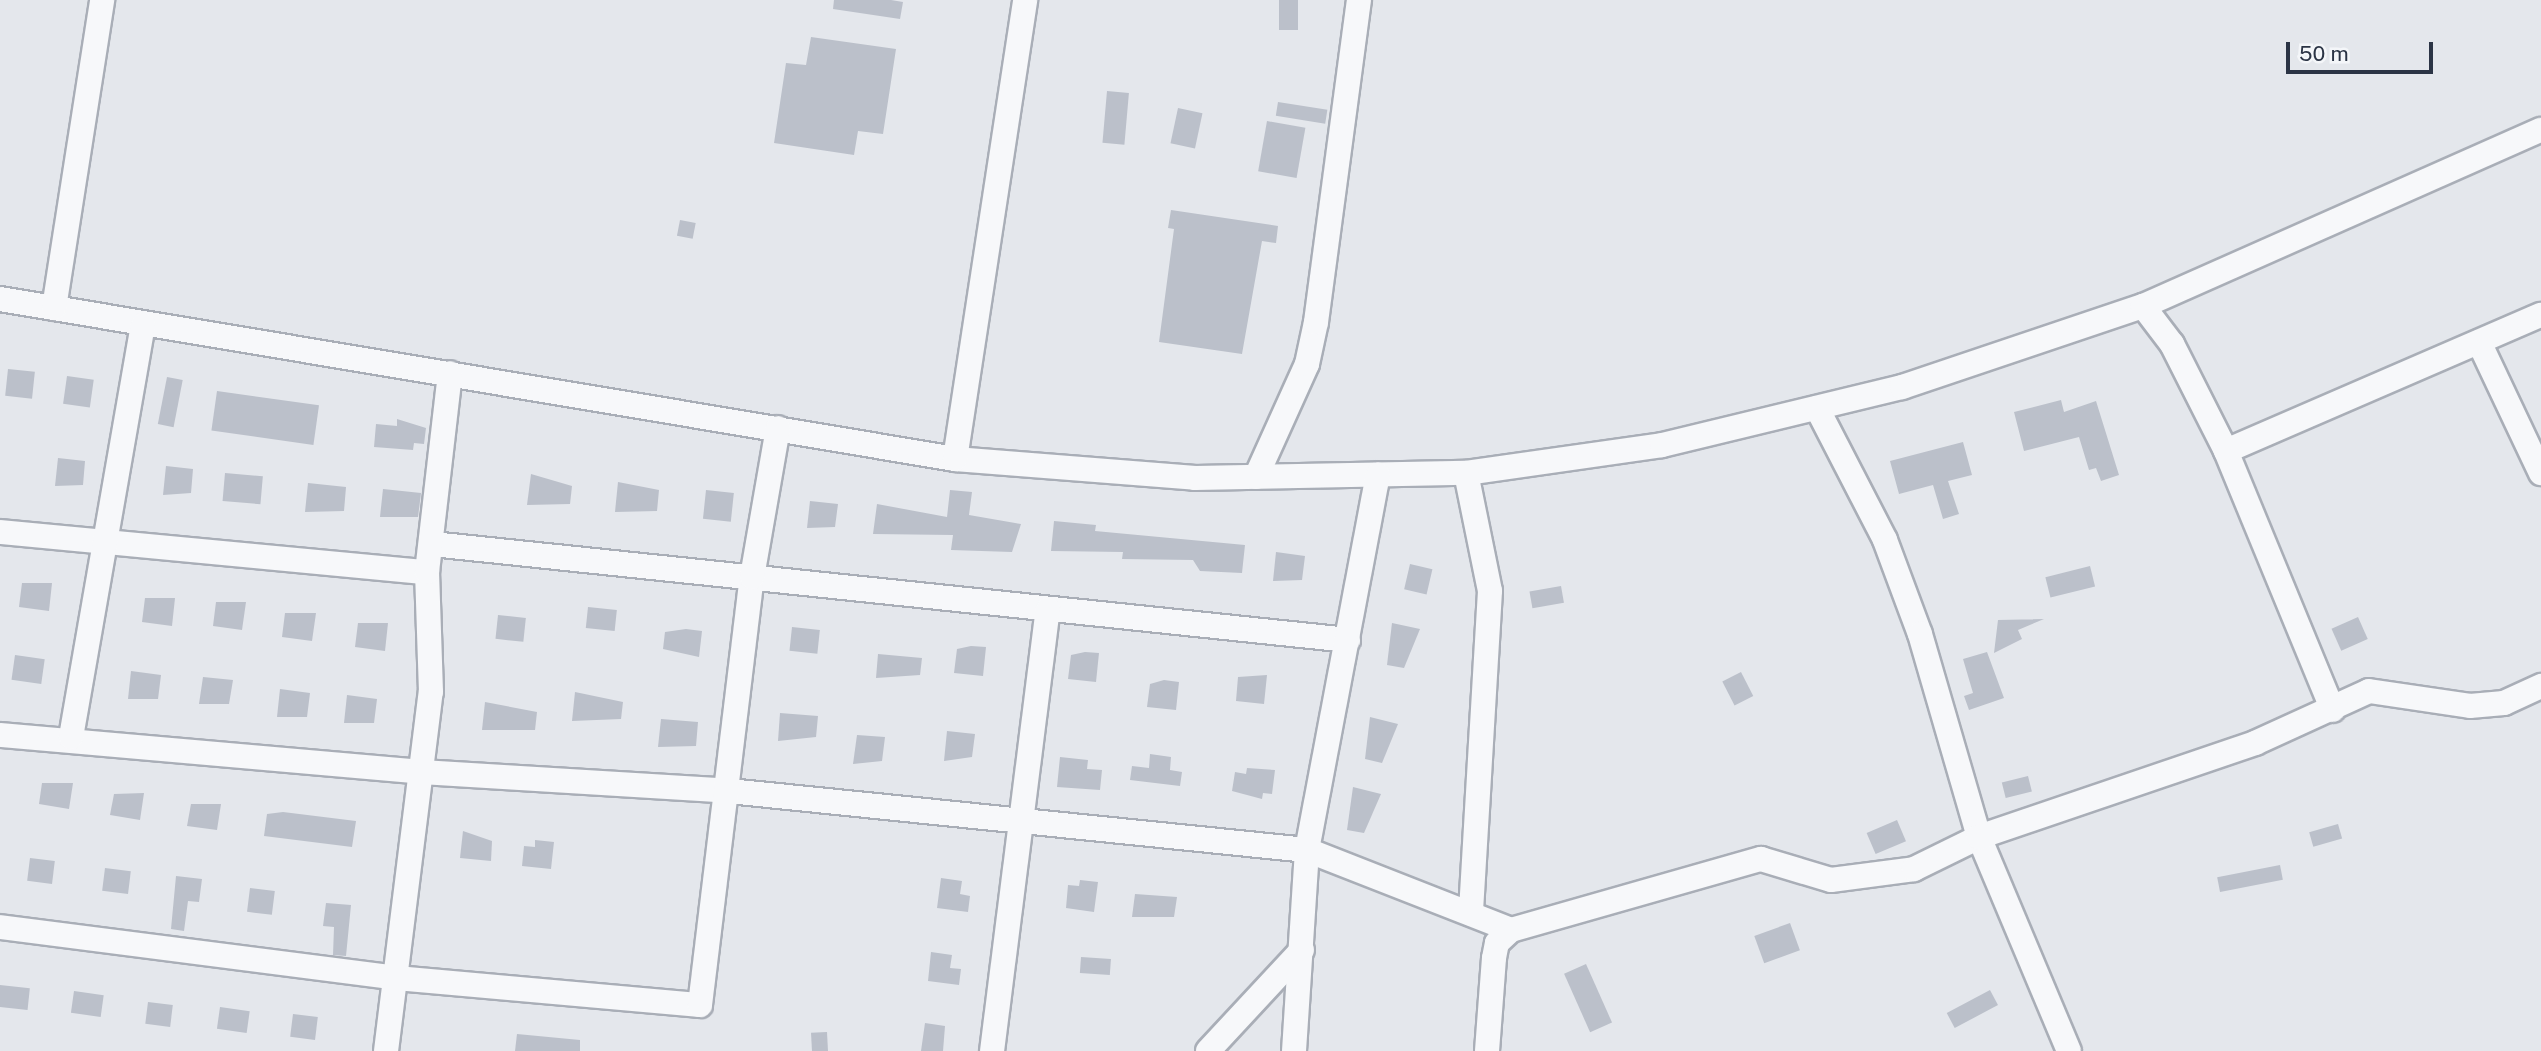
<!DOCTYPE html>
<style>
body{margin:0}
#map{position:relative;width:2541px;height:1051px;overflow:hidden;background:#e4e7ec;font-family:"Public Sans",sans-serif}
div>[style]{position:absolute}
.building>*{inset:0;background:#bbc0ca;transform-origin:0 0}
.roads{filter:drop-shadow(2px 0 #a9aeb7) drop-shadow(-2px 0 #a9aeb7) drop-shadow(0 2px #a9aeb7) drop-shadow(0 -2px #a9aeb7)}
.minor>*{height:24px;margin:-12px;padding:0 12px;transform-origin:12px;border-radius:12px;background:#f7f8fa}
span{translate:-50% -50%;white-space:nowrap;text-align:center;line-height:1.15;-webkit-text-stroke:7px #f4f6f9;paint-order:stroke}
.scale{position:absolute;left:2286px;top:42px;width:147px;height:32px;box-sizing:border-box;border:4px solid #2b3445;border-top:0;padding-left:9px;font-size:21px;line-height:24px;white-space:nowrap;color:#2b3445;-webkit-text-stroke:5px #f4f6f9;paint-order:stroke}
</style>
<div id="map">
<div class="building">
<div style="clip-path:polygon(834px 0,891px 0,903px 2px,900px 19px,833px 9px)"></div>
<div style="left:1279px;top:0;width:19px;height:30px"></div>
<div style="clip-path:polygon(811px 37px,896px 49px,883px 134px,858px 131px,854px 155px,774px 143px,786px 63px,806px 65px)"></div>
<div style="left:1107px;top:91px;width:22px;height:52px;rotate:5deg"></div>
<div style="left:1278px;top:102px;width:50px;height:14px;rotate:9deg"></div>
<div style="left:1178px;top:108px;width:25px;height:36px;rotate:12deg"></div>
<div style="left:1267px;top:121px;width:39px;height:51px;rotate:10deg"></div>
<div style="clip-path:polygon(1171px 210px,1278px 226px,1276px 243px,1262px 241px,1242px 354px,1159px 342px,1174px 229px,1168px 228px)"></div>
<div style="left:680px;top:220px;width:16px;height:16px;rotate:11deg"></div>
<div style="left:8px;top:369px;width:27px;height:27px;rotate:6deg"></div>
<div style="left:67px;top:376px;width:27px;height:28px;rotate:8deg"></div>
<div style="left:167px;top:377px;width:16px;height:48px;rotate:11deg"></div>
<div style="left:217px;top:391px;width:103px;height:40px;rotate:8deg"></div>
<div style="clip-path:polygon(2061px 400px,2064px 412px,2096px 401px,2119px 475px,2101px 481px,2096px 468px,2089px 470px,2079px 437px,2024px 451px,2014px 412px)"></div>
<div style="clip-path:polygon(397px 419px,426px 428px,424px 444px,414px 443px,413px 450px,374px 447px,376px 424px,397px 426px)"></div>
<div style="clip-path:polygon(1963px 442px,1972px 475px,1948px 481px,1959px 514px,1943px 519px,1933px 485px,1899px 494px,1890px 461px)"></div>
<div style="clip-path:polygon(58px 458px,85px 461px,83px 485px,55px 486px)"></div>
<div style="clip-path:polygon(166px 466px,193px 469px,191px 493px,163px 495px)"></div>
<div style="left:225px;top:473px;width:38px;height:28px;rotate:5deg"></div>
<div style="clip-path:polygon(531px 474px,572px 486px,570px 504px,527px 505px)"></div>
<div style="clip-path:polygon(618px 482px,659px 490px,657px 511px,615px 512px)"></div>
<div style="clip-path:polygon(308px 483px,346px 487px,344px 511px,305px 512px)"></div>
<div style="clip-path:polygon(383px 489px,421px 493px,418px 517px,380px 517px)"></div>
<div style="left:706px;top:490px;width:28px;height:29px;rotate:6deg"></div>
<div style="clip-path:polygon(950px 490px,972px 492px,969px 515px,1021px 524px,1012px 552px,951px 550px,953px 535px,873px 534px,877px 504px,947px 517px)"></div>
<div style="clip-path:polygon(810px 501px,838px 504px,835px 527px,807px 528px)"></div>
<div style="clip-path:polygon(1054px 521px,1096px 525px,1095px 531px,1245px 545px,1242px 573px,1200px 571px,1193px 560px,1122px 559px,1123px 552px,1051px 551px)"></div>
<div style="clip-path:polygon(1276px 552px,1305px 556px,1302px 580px,1273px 581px)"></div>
<div style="left:1410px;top:564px;width:23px;height:26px;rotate:13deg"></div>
<div style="left:2090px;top:566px;width:21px;height:46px;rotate:76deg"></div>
<div style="clip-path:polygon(22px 583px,52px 583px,49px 611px,19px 607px)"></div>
<div style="left:1561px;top:586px;width:17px;height:32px;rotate:80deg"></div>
<div style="clip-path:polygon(145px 598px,175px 598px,172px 626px,142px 622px)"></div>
<div style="clip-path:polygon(216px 602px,246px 602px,242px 630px,213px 626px)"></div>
<div style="left:588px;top:607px;width:29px;height:21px;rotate:6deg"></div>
<div style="clip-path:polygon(285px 613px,316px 613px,312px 641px,282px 637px)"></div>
<div style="left:498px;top:615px;width:28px;height:24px;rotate:6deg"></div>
<div style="left:2358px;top:617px;width:24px;height:29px;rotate:66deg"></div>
<div style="clip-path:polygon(2044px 619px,2018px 630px,2022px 639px,1994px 653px,1998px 620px)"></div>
<div style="clip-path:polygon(358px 623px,388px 623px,385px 651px,355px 647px)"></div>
<div style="clip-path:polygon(1392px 623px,1420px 629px,1404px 668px,1387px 665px)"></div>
<div style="left:792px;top:627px;width:28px;height:24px;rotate:6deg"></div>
<div style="clip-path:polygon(686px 629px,702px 631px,699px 657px,663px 649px,665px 632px)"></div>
<div style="clip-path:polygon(971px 646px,986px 647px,983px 676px,954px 673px,957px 649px)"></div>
<div style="clip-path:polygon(1085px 652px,1099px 653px,1096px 682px,1068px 679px,1071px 655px)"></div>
<div style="clip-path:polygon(1987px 652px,2004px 698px,1969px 710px,1964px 696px,1973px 693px,1963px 659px)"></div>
<div style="clip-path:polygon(878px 654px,922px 658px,920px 675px,876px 678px)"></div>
<div style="left:15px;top:655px;width:30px;height:25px;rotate:8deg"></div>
<div style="clip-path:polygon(131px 671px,161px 675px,158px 699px,128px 699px)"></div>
<div style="left:1741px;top:672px;width:27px;height:21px;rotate:63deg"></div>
<div style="clip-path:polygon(1267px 675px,1264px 704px,1236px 701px,1238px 677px)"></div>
<div style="clip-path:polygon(203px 677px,233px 680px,229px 704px,199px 704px)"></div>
<div style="clip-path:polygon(1164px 680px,1179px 682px,1176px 710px,1147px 707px,1150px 684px)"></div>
<div style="clip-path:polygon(280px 689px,310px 693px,307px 717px,277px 717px)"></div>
<div style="clip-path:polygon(575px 692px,623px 702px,621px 719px,572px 721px)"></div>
<div style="clip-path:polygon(347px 695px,377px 699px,374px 723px,344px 723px)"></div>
<div style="clip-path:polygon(485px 702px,537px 712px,535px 730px,482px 730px)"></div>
<div style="clip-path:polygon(780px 713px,818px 716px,816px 737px,778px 741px)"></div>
<div style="clip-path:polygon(1370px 717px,1398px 724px,1382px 763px,1365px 759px)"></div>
<div style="clip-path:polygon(661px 719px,698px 722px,696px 746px,658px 747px)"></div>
<div style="clip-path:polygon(947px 731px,975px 734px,972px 757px,944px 761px)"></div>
<div style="clip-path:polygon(857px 735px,885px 737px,882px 761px,853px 764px)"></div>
<div style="clip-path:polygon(1150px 754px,1171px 757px,1170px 770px,1182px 772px,1180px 786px,1130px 780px,1132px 766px,1149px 768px)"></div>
<div style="clip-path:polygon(1060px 757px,1088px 760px,1087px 769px,1102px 770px,1100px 790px,1057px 787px)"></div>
<div style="clip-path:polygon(1247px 768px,1275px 770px,1272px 794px,1263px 793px,1262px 799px,1232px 791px,1235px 772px,1246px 774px)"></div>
<div style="left:2028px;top:776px;width:16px;height:27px;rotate:76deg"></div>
<div style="clip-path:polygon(42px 783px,73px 783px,69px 809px,39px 804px)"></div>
<div style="clip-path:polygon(1353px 787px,1381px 794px,1364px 833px,1347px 830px)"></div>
<div style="clip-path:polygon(144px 793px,140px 820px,110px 815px,114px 794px)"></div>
<div style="clip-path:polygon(191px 804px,221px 804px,217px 830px,187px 826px)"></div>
<div style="clip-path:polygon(283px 812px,356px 821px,352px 847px,264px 836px,267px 814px)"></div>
<div style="left:1897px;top:820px;width:23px;height:33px;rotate:67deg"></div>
<div style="left:2338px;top:824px;width:15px;height:30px;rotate:74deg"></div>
<div style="clip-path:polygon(463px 831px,492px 841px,491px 861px,460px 858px)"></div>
<div style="clip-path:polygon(535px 840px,554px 842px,551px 869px,522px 866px,524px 846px,535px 847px)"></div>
<div style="left:30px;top:858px;width:25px;height:23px;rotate:7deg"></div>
<div style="left:2280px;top:865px;width:15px;height:64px;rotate:79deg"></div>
<div style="left:105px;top:868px;width:26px;height:23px;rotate:7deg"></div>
<div style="clip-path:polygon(176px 876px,202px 879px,199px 902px,188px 901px,184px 931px,171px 929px)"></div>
<div style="clip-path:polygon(941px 878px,962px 881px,960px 894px,970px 896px,968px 912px,937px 908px)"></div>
<div style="clip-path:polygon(1080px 880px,1098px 882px,1094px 912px,1066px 908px,1068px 885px,1079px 886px)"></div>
<div style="left:250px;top:888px;width:25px;height:24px;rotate:7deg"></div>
<div style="clip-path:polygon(1135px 894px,1177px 897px,1174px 917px,1132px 917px)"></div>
<div style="clip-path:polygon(326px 903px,351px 905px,346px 956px,333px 955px,334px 927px,323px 926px)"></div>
<div style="left:1790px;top:923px;width:29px;height:38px;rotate:70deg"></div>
<div style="clip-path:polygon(931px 952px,952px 955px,950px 968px,961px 969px,959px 985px,928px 981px)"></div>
<div style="left:1081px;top:957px;width:30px;height:16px;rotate:4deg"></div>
<div style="left:1586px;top:964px;width:64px;height:24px;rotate:66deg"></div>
<div style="left:0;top:985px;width:30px;height:22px;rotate:6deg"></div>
<div style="left:1990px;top:990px;width:17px;height:49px;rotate:62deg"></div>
<div style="left:74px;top:991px;width:30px;height:22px;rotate:8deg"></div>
<div style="left:148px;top:1002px;width:25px;height:22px;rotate:7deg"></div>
<div style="left:220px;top:1007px;width:30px;height:22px;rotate:8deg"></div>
<div style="left:293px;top:1014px;width:25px;height:23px;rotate:7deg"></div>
<div style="clip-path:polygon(925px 1023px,945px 1026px,943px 1051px,921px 1051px)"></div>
<div style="left:827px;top:1032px;width:19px;height:16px;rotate:87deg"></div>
<div style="clip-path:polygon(517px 1034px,580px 1040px,580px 1051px,515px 1051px)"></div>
</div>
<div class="roads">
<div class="minor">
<div style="left:0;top:299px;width:968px;rotate:9.51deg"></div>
<div style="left:955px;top:459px;width:241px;rotate:4.5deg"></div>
<div style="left:1195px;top:478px;width:271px;rotate:-1.1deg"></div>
<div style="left:1466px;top:473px;width:198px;rotate:-8.1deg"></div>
<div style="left:1662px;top:445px;width:247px;rotate:-13.6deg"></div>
<div style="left:1902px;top:387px;width:254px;rotate:-18.6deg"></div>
<div style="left:2143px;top:306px;width:435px;rotate:-23.9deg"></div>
<div style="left:2143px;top:306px;width:48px;rotate:52.7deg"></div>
<div style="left:2172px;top:344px;width:120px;rotate:63.2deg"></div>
<div style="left:2226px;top:451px;width:280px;rotate:67.6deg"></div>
<div style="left:54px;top:308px;width:312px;rotate:-81.1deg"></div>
<div style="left:2479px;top:342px;width:145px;rotate:64.7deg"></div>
<div style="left:1817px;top:408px;width:148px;rotate:62.7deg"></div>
<div style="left:1885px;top:540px;width:100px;rotate:69.6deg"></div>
<div style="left:1920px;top:634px;width:211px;rotate:73.8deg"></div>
<div style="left:1979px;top:837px;width:232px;rotate:67.2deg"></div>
<div style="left:2226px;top:451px;width:343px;rotate:-23.4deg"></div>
<div style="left:955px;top:459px;width:464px;rotate:-81.3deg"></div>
<div style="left:1466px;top:473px;width:120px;rotate:78.5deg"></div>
<div style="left:1490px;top:591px;width:323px;rotate:93.4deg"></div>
<div style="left:1256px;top:477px;width:124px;rotate:-65.7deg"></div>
<div style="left:1307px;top:364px;width:43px;rotate:-77.9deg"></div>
<div style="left:1316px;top:322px;width:325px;rotate:-82.4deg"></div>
<div style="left:0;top:532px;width:429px;rotate:5.4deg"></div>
<div style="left:432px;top:544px;width:921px;rotate:5.98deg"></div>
<div style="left:0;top:735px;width:423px;rotate:5deg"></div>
<div style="left:421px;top:772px;width:309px;rotate:3.5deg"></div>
<div style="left:729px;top:791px;width:581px;rotate:5.83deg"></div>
<div style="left:1307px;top:850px;width:382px;rotate:-79.3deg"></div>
<div style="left:71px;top:737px;width:418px;rotate:-80.1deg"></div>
<div style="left:0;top:927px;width:400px;rotate:7.3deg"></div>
<div style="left:397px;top:978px;width:304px;rotate:5.1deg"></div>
<div style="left:700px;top:1005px;width:431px;rotate:-83.1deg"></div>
<div style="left:752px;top:577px;width:151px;rotate:-80.1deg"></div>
<div style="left:386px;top:1051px;width:362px;rotate:-82.9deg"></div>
<div style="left:431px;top:692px;width:120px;rotate:-91.9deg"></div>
<div style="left:427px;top:572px;width:200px;rotate:-83.4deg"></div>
<div style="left:992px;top:1051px;width:445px;rotate:-82.8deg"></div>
<div style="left:1208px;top:1051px;width:138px;rotate:-47.1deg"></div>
<div style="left:1294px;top:1051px;width:201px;rotate:-86.3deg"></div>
<div style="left:1307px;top:850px;width:219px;rotate:21.4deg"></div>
<div style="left:1511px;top:930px;width:260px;rotate:-15.9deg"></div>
<div style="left:1761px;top:859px;width:73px;rotate:16.7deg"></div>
<div style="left:1831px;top:880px;width:84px;rotate:-7.5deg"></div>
<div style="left:1914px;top:869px;width:72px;rotate:-26.2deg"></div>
<div style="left:1979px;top:837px;width:292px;rotate:-18.8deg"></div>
<div style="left:2255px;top:743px;width:125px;rotate:-24.5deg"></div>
<div style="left:2369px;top:691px;width:102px;rotate:8.4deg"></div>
<div style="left:2470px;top:706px;width:34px;rotate:-5deg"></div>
<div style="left:2504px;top:703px;width:41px;rotate:-24.7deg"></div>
<div style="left:1487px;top:1051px;width:93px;rotate:-85.7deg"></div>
<div style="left:1494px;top:958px;width:15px;rotate:-79deg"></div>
<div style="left:1497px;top:943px;width:19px;rotate:-43deg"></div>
</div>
</div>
<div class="scale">50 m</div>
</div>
